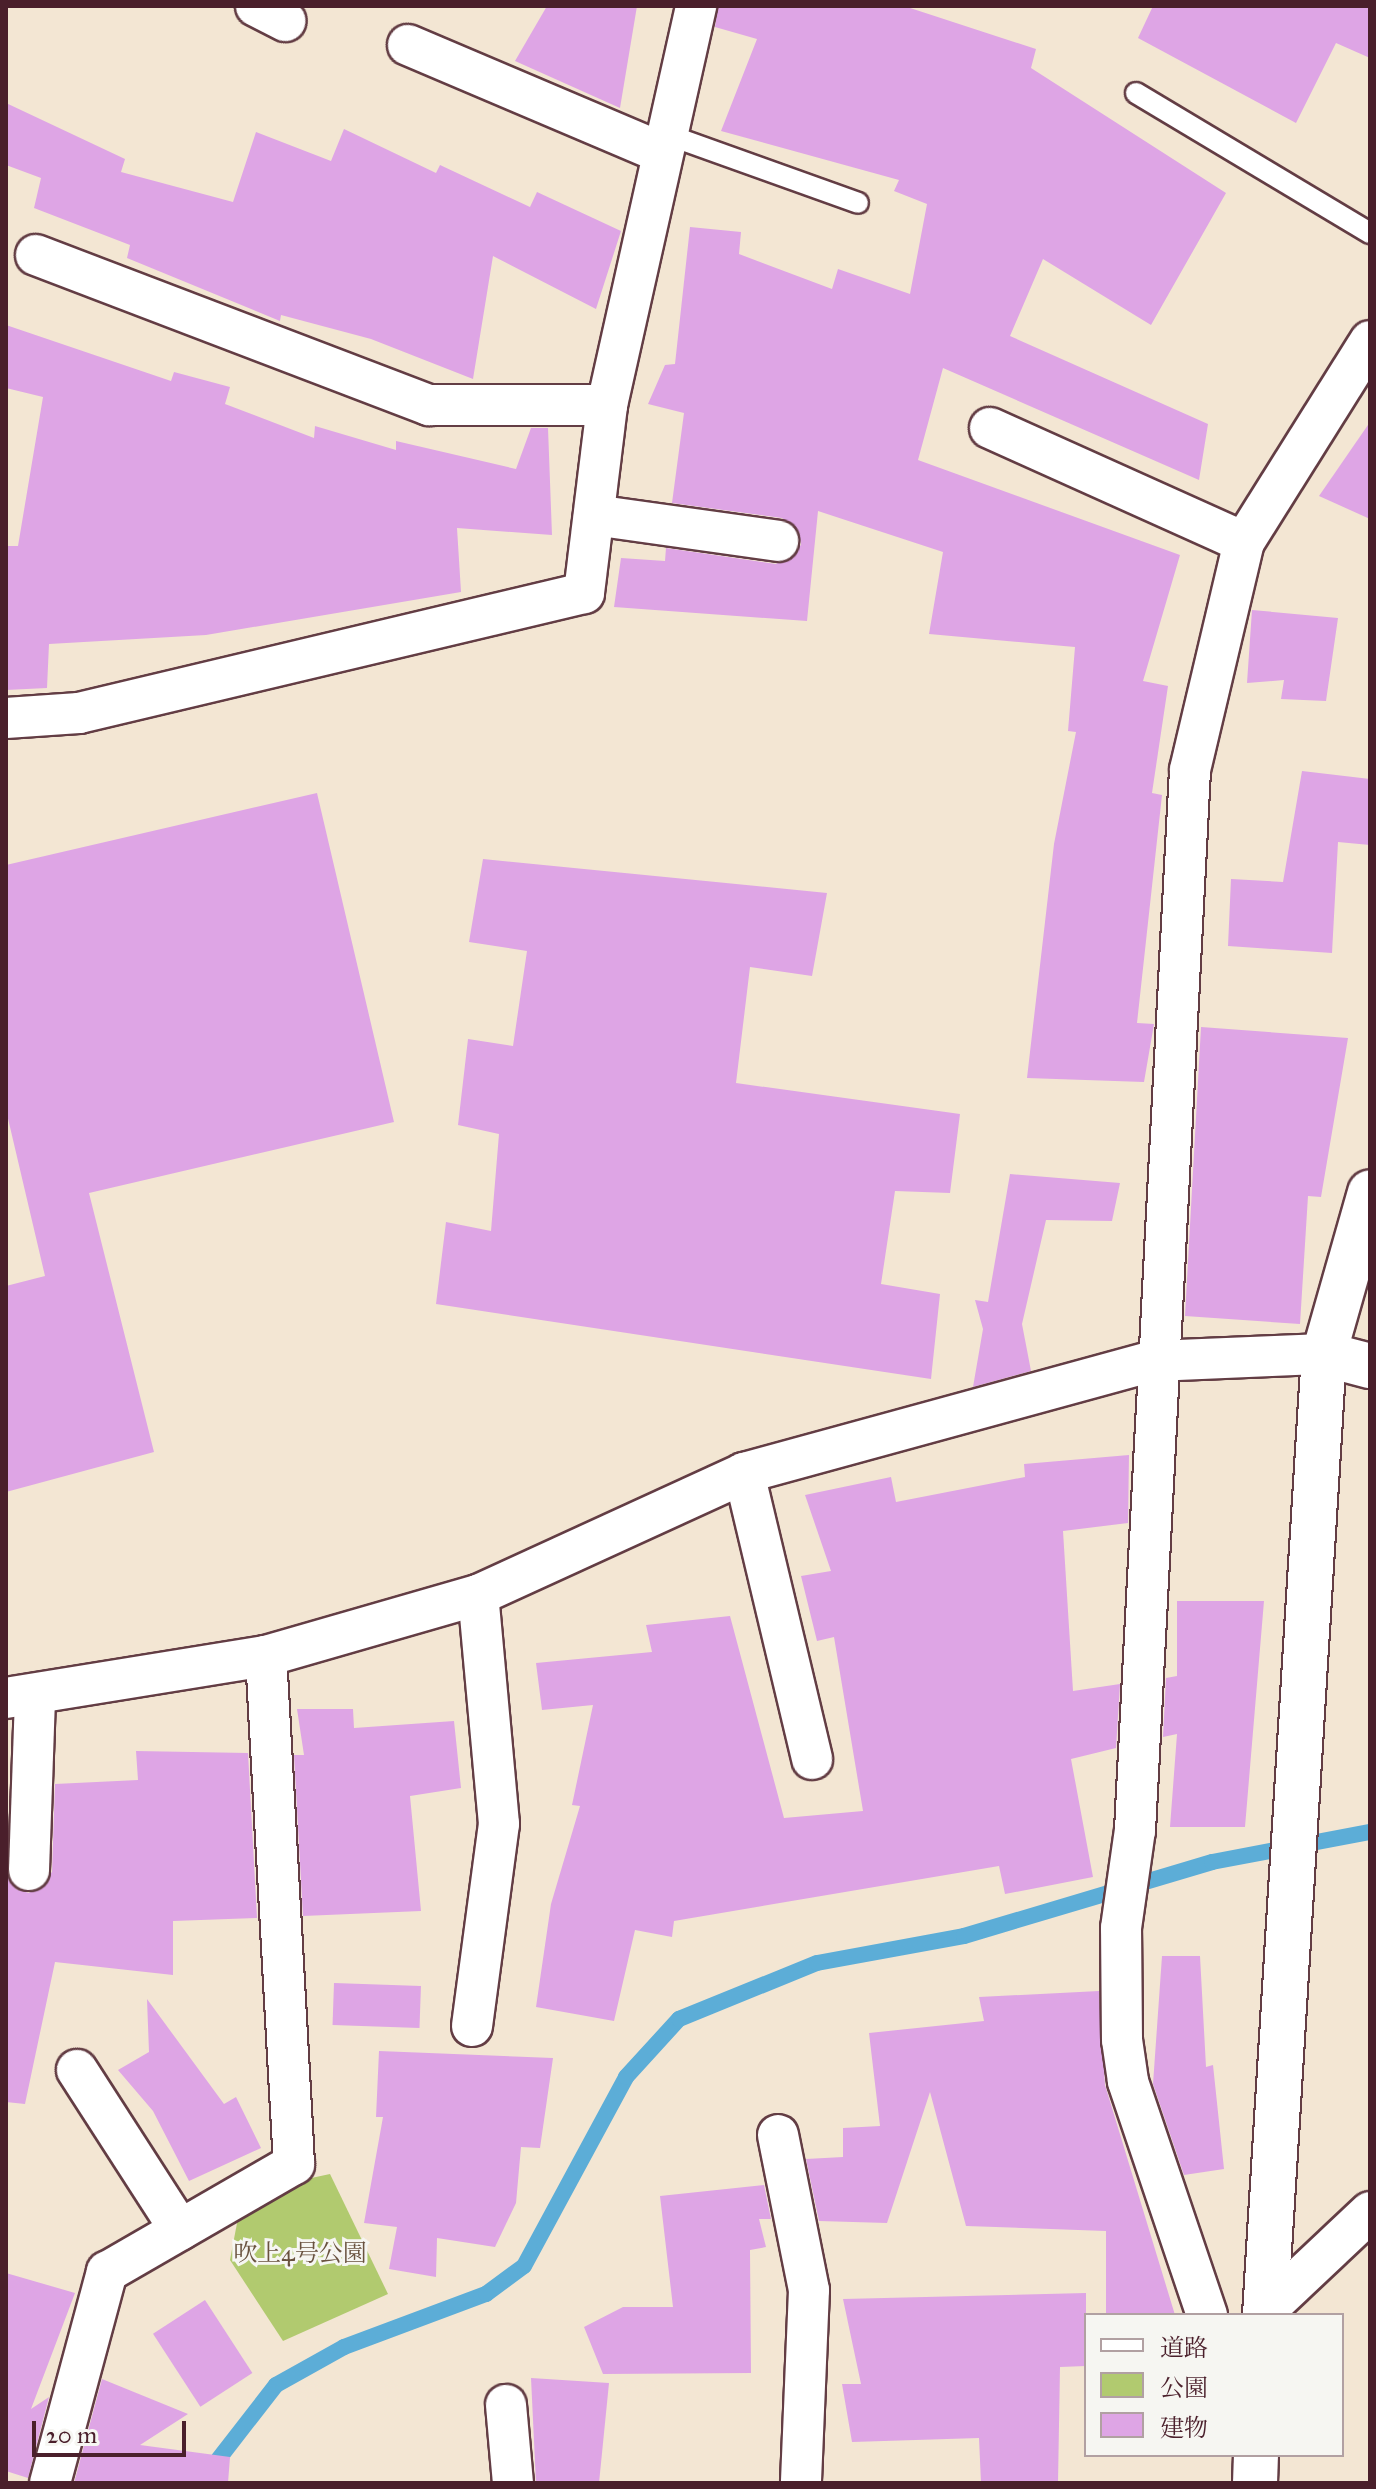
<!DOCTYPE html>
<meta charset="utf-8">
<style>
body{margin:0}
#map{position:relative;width:1376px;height:2489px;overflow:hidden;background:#f3e6d3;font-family:"IM FELL Great Primer","Noto Serif JP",serif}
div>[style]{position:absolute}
.green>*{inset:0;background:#b1ca6f}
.stream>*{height:16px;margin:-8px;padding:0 8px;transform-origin:8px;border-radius:8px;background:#5cadd7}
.building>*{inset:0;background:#dea5e5;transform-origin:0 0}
.roads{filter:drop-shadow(2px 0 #633d44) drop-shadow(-2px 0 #633d44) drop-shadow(0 2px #633d44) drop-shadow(0 -2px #633d44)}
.service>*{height:20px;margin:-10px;padding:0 10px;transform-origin:10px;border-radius:10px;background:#fff}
.minor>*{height:40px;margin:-20px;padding:0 20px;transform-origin:20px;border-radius:20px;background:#fff}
.tertiary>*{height:44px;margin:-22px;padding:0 22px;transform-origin:22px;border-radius:22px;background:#fff}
span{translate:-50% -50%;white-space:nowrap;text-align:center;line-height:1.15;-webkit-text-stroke:6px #f6f6f2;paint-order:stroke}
.park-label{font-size:24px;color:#69523f}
.frame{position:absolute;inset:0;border:8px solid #4a1f2b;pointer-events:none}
.legend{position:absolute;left:1084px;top:2313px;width:260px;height:144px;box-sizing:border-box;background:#f6f6f2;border:2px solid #b1a0a2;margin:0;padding:10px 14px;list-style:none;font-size:24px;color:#4a1f2b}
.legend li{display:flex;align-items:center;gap:16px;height:40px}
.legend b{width:40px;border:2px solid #b1a0a2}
.scale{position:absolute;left:32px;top:2421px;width:154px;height:36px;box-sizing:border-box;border:4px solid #4a1f2b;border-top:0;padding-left:10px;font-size:24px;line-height:28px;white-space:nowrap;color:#4a1f2b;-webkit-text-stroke:6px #f6f6f2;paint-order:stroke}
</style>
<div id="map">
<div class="green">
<div style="clip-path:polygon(330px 2174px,388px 2294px,283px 2341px,230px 2260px,238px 2218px,288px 2183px)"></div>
</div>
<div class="stream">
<div style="left:200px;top:2483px;width:124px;rotate:-52.2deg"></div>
<div style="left:276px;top:2385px;width:78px;rotate:-29.2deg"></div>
<div style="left:344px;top:2347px;width:152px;rotate:-20.5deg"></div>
<div style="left:486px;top:2294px;width:47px;rotate:-36.4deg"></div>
<div style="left:524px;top:2266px;width:215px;rotate:-61.6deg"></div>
<div style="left:626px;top:2077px;width:79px;rotate:-47.6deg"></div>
<div style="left:679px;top:2019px;width:149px;rotate:-22.1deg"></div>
<div style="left:817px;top:1963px;width:149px;rotate:-10.4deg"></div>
<div style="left:964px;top:1936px;width:259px;rotate:-16.6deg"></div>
<div style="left:1212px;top:1862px;width:161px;rotate:-10.8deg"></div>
</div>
<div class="building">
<div style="clip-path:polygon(547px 6px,637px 6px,620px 108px,515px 61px)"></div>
<div style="clip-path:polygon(718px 6px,904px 6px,1036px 49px,1031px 68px,1226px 193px,1151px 325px,1043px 259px,1010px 336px,1208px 424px,1199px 480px,943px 368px,918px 460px,1180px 555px,1143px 681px,1168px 686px,1152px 793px,1162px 795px,1137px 1023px,1154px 1024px,1144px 1082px,1027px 1078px,1054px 844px,1076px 732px,1068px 731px,1075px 647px,929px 634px,943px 552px,818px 511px,807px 621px,614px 607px,621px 558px,665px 561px,666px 548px,776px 564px,801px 545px,799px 532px,782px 518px,672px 503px,684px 413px,648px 404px,665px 365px,675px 364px,690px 227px,741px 232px,739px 254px,832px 289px,838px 269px,910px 294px,927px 204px,894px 191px,899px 180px,721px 131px,757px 39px,715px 27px)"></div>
<div style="clip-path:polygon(1153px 6px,1370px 6px,1370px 58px,1336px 43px,1296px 123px,1138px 38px)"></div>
<div style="clip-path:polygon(6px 103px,125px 159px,121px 172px,233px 202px,256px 132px,331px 161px,344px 129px,436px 173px,440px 165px,530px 207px,537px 192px,621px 231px,596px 309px,493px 256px,473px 379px,371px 339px,281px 315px,280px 321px,127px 258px,130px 245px,34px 208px,41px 178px,6px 165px)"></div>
<div style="clip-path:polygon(6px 325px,171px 381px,174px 372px,230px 387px,225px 404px,314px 438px,315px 426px,396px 450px,396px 441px,516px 469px,531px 428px,548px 428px,552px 535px,457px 528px,461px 592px,206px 635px,49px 644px,47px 688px,6px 690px,6px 546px,18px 546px,43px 397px,6px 388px)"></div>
<div style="clip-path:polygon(1370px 422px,1370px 519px,1319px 496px)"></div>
<div style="clip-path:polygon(1252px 610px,1338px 618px,1326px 701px,1281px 699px,1284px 680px,1247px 683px)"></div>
<div style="clip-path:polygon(1302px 771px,1370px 779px,1370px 845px,1338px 842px,1332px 953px,1228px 946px,1231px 879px,1283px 882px)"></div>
<div style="clip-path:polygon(317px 793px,394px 1122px,89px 1193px,154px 1452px,6px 1492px,6px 1286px,45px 1276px,6px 1110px,6px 865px)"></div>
<div style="clip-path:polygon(483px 859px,827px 893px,812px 976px,750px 967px,736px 1083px,960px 1114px,950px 1193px,895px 1191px,881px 1284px,940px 1294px,931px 1379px,436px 1304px,446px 1222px,491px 1231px,499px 1134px,458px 1125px,468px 1039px,513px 1046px,527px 951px,469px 942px)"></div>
<div style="clip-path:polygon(1201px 1027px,1348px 1038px,1321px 1197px,1308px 1196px,1300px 1324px,1185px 1316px)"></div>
<div style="clip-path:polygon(1010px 1174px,1120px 1183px,1112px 1221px,1046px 1220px,1022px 1324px,1031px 1371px,973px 1387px,983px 1329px,975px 1300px,988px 1302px)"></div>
<div style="clip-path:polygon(1129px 1455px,1128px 1523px,1063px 1531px,1073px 1691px,1120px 1684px,1116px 1748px,1071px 1759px,1093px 1877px,1005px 1894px,999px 1866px,674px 1921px,672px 1937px,635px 1930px,614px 2021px,536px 2007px,551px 1904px,580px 1806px,572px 1805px,593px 1705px,542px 1710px,536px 1663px,652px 1652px,646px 1625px,730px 1616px,784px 1818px,863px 1811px,834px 1637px,817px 1641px,801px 1576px,831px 1571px,805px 1495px,891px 1477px,896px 1502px,1025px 1477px,1024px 1464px)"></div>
<div style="clip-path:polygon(1177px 1601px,1264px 1601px,1245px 1827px,1170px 1827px,1177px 1734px,1163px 1737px,1166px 1678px,1177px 1676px)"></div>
<div style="clip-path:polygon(297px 1709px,353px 1709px,354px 1728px,454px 1721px,461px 1788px,410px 1796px,421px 1911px,303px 1916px,294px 1755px,304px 1755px)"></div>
<div style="clip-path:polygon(136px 1751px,248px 1753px,257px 1918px,173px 1921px,173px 1975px,55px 1962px,25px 2104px,6px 2102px,6px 1779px,6px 1870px,16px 1889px,29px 1893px,52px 1872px,55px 1784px,138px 1780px)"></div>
<div style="clip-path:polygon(1162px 1956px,1200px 1956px,1206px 2067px,1213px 2065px,1224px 2169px,1184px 2175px,1153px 2084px)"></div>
<div style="left:334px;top:1983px;width:87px;height:42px;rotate:2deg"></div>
<div style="clip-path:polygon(1099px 1991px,1105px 2085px,1175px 2315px,1106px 2315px,1106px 2231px,966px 2226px,930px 2092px,887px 2223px,819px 2221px,806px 2159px,843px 2157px,843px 2128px,880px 2126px,869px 2033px,984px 2021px,979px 1997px)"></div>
<div style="clip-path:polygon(147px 1999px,224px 2104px,236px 2097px,261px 2148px,189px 2181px,153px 2111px,118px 2070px,149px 2052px)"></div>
<div style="clip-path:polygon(379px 2051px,553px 2058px,540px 2148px,521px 2147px,516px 2203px,495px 2247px,437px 2238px,436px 2277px,389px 2269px,397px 2227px,364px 2223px,383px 2117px,376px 2117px)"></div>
<div style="clip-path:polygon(764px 2185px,771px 2219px,759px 2219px,766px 2247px,750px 2250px,751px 2373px,603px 2374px,584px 2327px,623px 2307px,673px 2307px,660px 2196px)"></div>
<div style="clip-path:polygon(6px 2273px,75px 2293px,31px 2409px,49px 2397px,28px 2478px,6px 2471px)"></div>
<div style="clip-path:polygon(1086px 2293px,1086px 2366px,1060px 2367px,1058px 2483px,981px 2483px,979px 2438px,852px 2442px,842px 2384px,861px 2384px,843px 2299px)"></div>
<div style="left:205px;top:2300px;width:87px;height:62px;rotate:57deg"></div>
<div style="clip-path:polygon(531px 2378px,609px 2383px,599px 2483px,536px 2483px)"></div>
<div style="clip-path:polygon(102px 2379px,188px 2414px,140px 2445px,230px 2457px,228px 2483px,74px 2483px)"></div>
</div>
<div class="roads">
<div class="service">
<div style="left:1136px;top:93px;width:273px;rotate:30.9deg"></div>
<div style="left:663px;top:133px;width:207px;rotate:19.7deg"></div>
</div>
<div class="minor">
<div style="left:256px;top:6px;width:33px;rotate:27deg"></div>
<div style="left:408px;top:45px;width:272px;rotate:23deg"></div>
<div style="left:36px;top:255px;width:421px;rotate:20.9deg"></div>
<div style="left:429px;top:405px;width:178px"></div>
<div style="left:990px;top:428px;width:278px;rotate:24.2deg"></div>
<div style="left:594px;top:515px;width:186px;rotate:8deg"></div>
<div style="left:6px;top:718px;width:73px;rotate:-3.9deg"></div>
<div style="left:79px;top:713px;width:519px;rotate:-13.37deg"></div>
<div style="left:584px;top:593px;width:189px;rotate:-83deg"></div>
<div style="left:607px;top:405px;width:409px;rotate:-77.4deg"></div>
<div style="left:744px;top:1473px;width:294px;rotate:76.6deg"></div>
<div style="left:6px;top:1698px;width:263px;rotate:-9.2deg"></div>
<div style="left:266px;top:1656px;width:221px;rotate:-16.1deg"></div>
<div style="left:478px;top:1595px;width:293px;rotate:-24.6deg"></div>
<div style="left:744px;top:1473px;width:425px;rotate:-15.3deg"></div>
<div style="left:1154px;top:1361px;width:170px;rotate:-2.4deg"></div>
<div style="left:29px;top:1870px;width:176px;rotate:-88deg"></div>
<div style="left:472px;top:2026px;width:204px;rotate:-82.4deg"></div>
<div style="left:499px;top:1824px;width:230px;rotate:-95.2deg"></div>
<div style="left:77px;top:2070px;width:190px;rotate:57.2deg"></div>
<div style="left:778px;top:2135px;width:158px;rotate:78.7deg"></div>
<div style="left:809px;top:2290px;width:193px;rotate:92.4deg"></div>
<div style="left:1265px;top:2311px;width:144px;rotate:-43.3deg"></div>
<div style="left:1207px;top:2315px;width:247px;rotate:-108.7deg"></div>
<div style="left:1128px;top:2081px;width:41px;rotate:-98.3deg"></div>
<div style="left:1122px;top:2040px;width:112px;rotate:-90.5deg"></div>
<div style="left:1121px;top:1928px;width:99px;rotate:-81.9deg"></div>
<div style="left:1135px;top:1830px;width:1061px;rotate:-87.03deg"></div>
<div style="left:1190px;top:770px;width:234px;rotate:-76.7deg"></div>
<div style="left:1244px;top:542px;width:237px;rotate:-57.9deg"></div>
<div style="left:506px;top:2405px;width:78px;rotate:84.9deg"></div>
<div style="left:50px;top:2483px;width:219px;rotate:-74.9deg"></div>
<div style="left:107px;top:2272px;width:216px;rotate:-30deg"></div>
<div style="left:294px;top:2164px;width:509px;rotate:-93.15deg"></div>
</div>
<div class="tertiary">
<div style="left:1324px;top:1354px;width:48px;rotate:14.6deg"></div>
<div style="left:1265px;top:2315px;width:963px;rotate:-86.49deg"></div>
<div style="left:1324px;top:1354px;width:168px;rotate:-74.1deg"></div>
<div style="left:1255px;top:2483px;width:28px;rotate:-88deg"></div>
</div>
</div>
<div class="park-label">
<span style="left:300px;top:2254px">吹上4号公園</span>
</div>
<div class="frame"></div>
<ul class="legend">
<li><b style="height:10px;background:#fff"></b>道路</li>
<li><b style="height:22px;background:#b1ca6f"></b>公園</li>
<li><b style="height:22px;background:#dea5e5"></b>建物</li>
</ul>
<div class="scale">20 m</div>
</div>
